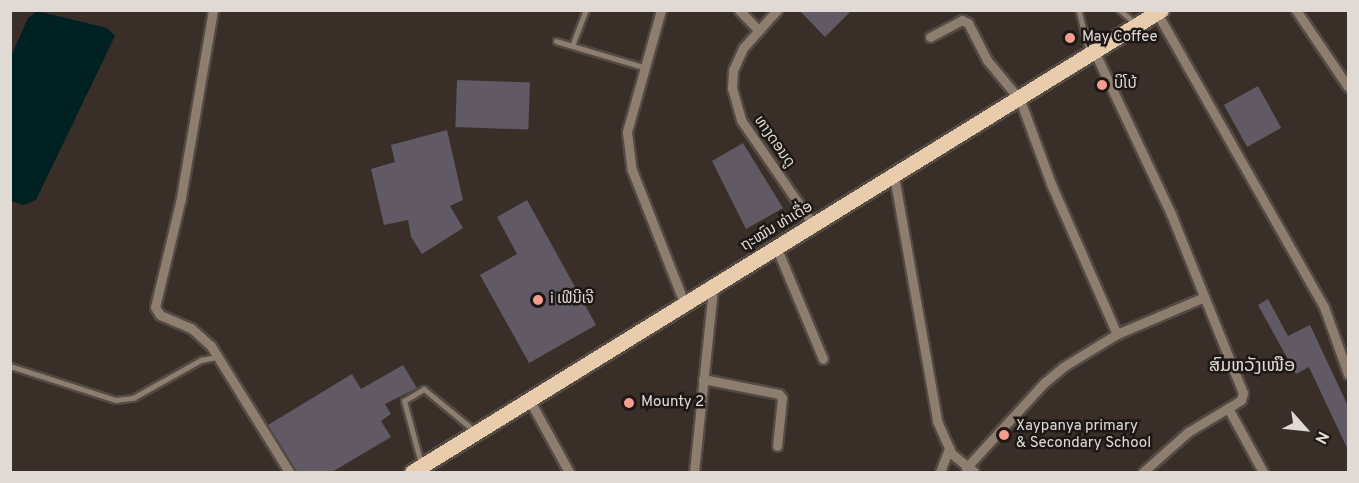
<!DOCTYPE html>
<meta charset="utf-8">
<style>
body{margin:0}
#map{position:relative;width:1359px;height:483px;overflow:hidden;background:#392f28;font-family:Overpass,"Noto Sans Lao",sans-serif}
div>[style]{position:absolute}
.water>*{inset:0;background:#002122}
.building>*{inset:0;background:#615a65;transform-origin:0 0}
.roads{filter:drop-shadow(2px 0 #544a44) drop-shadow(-2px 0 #544a44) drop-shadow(0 2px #544a44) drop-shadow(0 -2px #544a44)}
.lane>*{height:4.5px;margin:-2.25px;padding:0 2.25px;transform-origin:2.25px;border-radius:2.25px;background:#8d7e6f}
.street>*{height:9px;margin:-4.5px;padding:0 4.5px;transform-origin:4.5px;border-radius:4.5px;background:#8d7e6f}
.primary>*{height:15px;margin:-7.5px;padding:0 7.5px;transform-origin:7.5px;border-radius:7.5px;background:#e9ccab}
.dots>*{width:16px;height:16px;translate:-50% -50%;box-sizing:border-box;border:3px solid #1d1815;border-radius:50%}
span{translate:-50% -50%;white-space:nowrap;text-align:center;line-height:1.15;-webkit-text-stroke:5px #1d1815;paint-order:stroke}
.poi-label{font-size:15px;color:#e0d9d4}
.left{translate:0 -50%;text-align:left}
.street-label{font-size:15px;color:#e0d9d4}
.quarter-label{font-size:18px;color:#e0d9d4}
.frame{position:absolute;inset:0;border:12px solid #e0d9d4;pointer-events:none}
.north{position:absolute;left:1275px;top:399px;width:60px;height:60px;-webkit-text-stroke:4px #1d1815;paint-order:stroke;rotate:117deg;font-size:16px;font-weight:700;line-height:24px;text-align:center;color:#e0d9d4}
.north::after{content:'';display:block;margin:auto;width:21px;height:27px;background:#e0d9d4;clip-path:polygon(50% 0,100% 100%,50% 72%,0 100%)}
</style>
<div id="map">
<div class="water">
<div style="clip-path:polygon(37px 11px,107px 28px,115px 36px,36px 200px,24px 205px,11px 201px,11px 56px,28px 18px)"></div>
</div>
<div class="building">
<div style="clip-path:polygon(799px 10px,852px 10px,825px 37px)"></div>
<div style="left:457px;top:80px;width:73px;height:47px;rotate:2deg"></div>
<div style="left:1258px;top:86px;width:48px;height:39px;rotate:61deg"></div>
<div style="clip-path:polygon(447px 130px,463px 200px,450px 206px,463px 228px,422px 254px,411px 237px,408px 220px,384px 225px,371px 169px,395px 162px,391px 145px)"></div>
<div style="clip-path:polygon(743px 143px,783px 208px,746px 229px,712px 161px)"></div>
<div style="clip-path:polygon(527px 200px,596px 325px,529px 363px,480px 275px,517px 254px,497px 217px)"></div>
<div style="clip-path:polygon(1268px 299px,1288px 336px,1310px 325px,1348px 406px,1348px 450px,1309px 367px,1296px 374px,1258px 305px)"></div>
<div style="clip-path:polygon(403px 365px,417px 388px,385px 404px,391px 414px,381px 421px,391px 437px,332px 472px,296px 472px,268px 425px,352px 374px,361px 389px)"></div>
</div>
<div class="roads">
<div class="lane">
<div style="left:1079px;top:10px;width:42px;rotate:76.3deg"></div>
<div style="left:1120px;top:10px;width:20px;rotate:41deg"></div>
<div style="left:556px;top:41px;width:91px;rotate:16.6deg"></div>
<div style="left:572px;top:46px;width:39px;rotate:-69deg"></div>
<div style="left:10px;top:366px;width:111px;rotate:17.8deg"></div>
<div style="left:116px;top:400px;width:17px;rotate:-7deg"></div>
<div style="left:133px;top:398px;width:78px;rotate:-29.2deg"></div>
<div style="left:201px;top:360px;width:16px;rotate:-11deg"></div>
<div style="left:421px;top:464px;width:65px;rotate:-105.1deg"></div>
<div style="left:404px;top:401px;width:23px;rotate:-31deg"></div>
<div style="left:424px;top:389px;width:66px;rotate:39.5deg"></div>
</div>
<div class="street">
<div style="left:213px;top:10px;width:191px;rotate:99.7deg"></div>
<div style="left:181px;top:198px;width:112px;rotate:103.4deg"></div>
<div style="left:155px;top:307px;width:9px;rotate:58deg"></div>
<div style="left:160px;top:315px;width:34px;rotate:23deg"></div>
<div style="left:191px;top:328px;width:27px;rotate:42deg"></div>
<div style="left:211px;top:346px;width:148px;rotate:58.2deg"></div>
<div style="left:661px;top:10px;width:127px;rotate:105.6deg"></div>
<div style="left:627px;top:132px;width:38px;rotate:83deg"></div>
<div style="left:632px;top:170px;width:145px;rotate:68.6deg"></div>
<div style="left:739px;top:10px;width:28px;rotate:46deg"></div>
<div style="left:777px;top:10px;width:51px;rotate:131.8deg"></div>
<div style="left:743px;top:48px;width:24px;rotate:114deg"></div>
<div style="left:733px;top:70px;width:18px;rotate:93deg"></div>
<div style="left:732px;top:88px;width:33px;rotate:74deg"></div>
<div style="left:741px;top:120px;width:129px;rotate:55.4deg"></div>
<div style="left:1296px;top:10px;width:93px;rotate:56deg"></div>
<div style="left:1157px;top:13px;width:338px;rotate:60.4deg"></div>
<div style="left:1324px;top:307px;width:71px;rotate:70.3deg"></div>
<div style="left:930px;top:37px;width:36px;rotate:-28deg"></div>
<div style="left:962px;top:20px;width:7px;rotate:27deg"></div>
<div style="left:968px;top:23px;width:42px;rotate:62.8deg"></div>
<div style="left:987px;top:60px;width:52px;rotate:50.5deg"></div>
<div style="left:1020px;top:100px;width:90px;rotate:69.7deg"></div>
<div style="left:1051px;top:184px;width:164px;rotate:66.3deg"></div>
<div style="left:1095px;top:53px;width:178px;rotate:64.7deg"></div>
<div style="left:1171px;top:214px;width:193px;rotate:68.1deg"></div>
<div style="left:1243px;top:393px;width:7px;rotate:106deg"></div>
<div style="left:1241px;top:400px;width:15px;rotate:148deg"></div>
<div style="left:1228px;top:408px;width:73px;rotate:61.3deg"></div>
<div style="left:894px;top:176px;width:249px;rotate:80deg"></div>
<div style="left:937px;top:421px;width:36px;rotate:66deg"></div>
<div style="left:952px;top:454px;width:28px;rotate:39deg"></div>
<div style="left:777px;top:249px;width:119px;rotate:67.3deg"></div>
<div style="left:703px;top:379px;width:77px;rotate:11.2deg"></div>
<div style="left:779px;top:394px;width:5px;rotate:53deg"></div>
<div style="left:782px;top:398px;width:48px;rotate:95.9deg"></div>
<div style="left:530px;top:401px;width:81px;rotate:61.2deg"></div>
<div style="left:966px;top:468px;width:115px;rotate:-47.5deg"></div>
<div style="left:1044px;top:383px;width:25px;rotate:-40deg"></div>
<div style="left:1063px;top:367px;width:63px;rotate:-31.4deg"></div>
<div style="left:1117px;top:334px;width:92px;rotate:-23deg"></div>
<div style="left:694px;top:472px;width:186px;rotate:-84.1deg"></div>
<div style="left:940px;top:472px;width:26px;rotate:-69deg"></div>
<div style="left:1143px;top:472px;width:60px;rotate:-41.6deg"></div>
<div style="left:1188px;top:432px;width:47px;rotate:-31deg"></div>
</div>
<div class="primary">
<div style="left:412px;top:472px;width:880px;rotate:-31.67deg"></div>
</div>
</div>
<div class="dots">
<div style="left:1070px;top:38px;background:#f59d8e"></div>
<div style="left:1102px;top:85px;background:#f59d8e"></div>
<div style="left:538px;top:300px;background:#f59d8e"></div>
<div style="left:629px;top:403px;background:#f59d8e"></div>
<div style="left:1004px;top:435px;background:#f59d8e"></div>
</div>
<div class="poi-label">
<span class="left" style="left:1082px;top:38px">May Coffee</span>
<span class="left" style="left:1114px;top:85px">ບິໂບ້</span>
<span class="left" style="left:550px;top:300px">i ເຟີນີເຈີ</span>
<span class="left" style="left:641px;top:403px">Mounty 2</span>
<span class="left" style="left:1016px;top:435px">Xaypanya primary<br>&amp; Secondary School</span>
</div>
<div class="street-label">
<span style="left:774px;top:142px;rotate:55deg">ທາງດອນດູ</span>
<span style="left:777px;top:227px;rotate:-31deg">ຖະໝົນ ທ່າເດື່ອ</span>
</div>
<div class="quarter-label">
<span style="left:1252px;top:367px">ສົມຫວັງເໜືອ</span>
</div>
<div class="frame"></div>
<div class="north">N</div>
</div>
